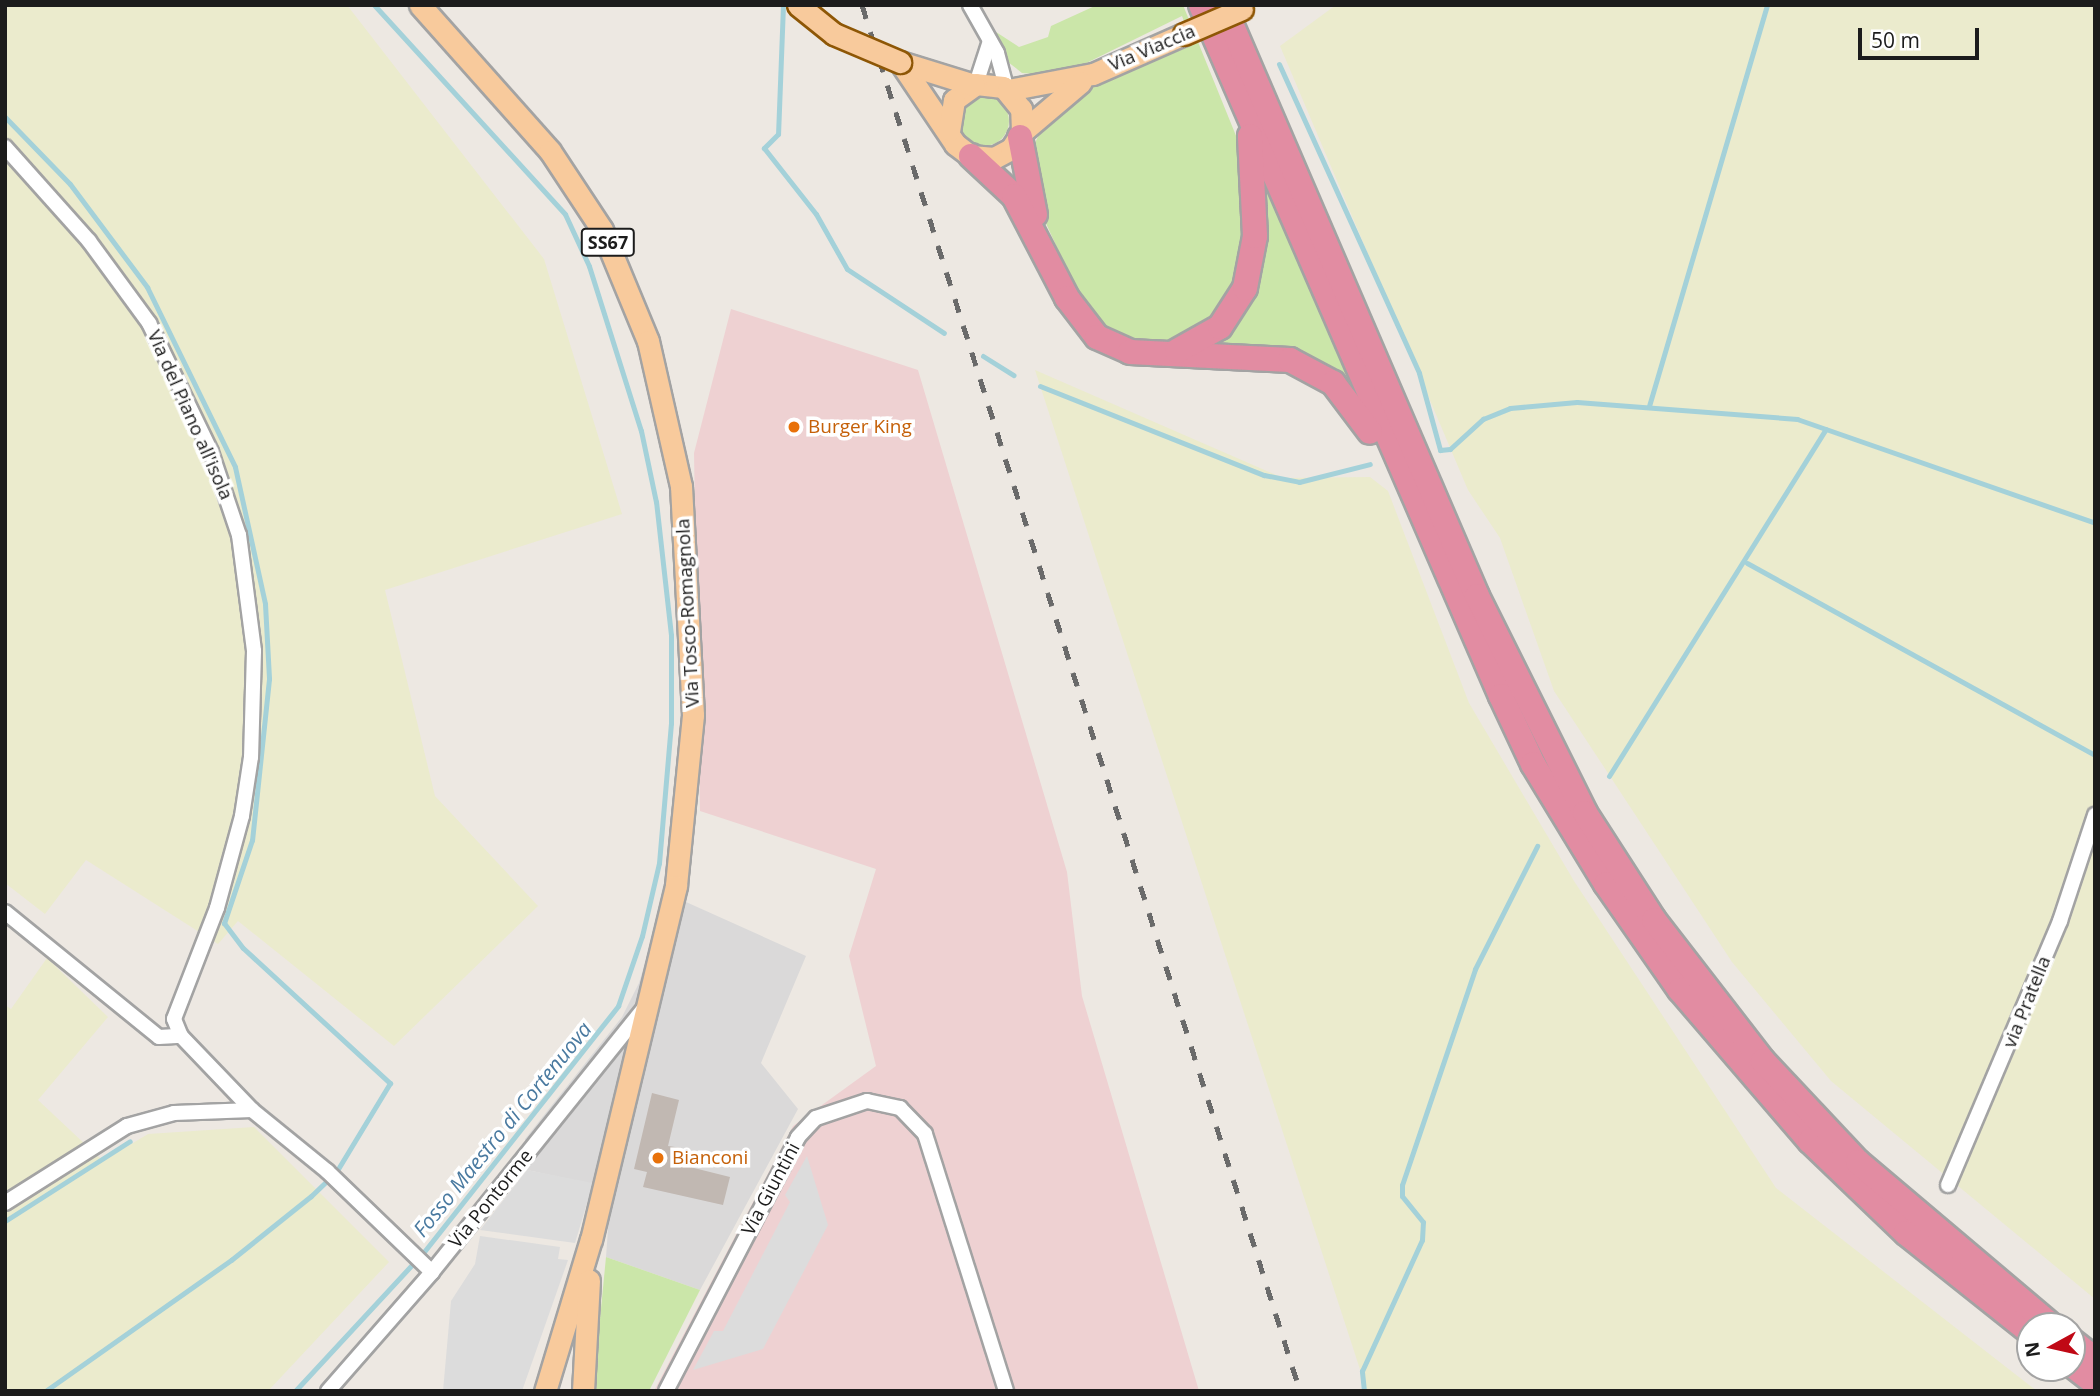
<!DOCTYPE html>
<style>
body{margin:0}
#map{position:relative;width:2100px;height:1396px;overflow:hidden;background:#ede8e2;font-family:"Open Sans",sans-serif}
div>[style]{position:absolute}
.residential>*{inset:0;background:#dad9d9}
.commercial>*{inset:0;background:#eed1d2}
.farmland>*{inset:0;background:#ebebcd}
.grass>*{inset:0;background:#cbe6a9}
.round{border-radius:50%}
.parking>*{inset:0;background:#dcdcdc}
.stream>*{height:5px;margin:-2.5px;padding:0 2.5px;transform-origin:2.5px;border-radius:2.5px;background:#a4d1d9}
.building>*{inset:0;background:#c1b8b2}
.roads{filter:drop-shadow(2px 0 #a3a3a3) drop-shadow(-2px 0 #a3a3a3) drop-shadow(0 2px #a3a3a3) drop-shadow(0 -2px #a3a3a3)}
.street>*{height:14px;margin:-7px;padding:0 7px;transform-origin:7px;border-radius:7px;background:#fff}
.primary>*{height:21px;margin:-10.5px;padding:0 10.5px;transform-origin:10.5px;border-radius:10.5px;background:#f8ca9c}
.highway>*{height:24px;margin:-12px;padding:0 12px;transform-origin:12px;border-radius:12px;background:#e28ca2}
.rail>*{height:5px;margin-top:-2.5px;transform-origin:0;background:repeating-linear-gradient(90deg,#6a6a6a 0 14px,transparent 0 28px)}
.bridges{filter:drop-shadow(2px 0 #8e5706) drop-shadow(-2px 0 #8e5706) drop-shadow(0 2px #8e5706) drop-shadow(0 -2px #8e5706)}
.primary-bridge>*{height:21px;margin:-10.5px;padding:0 10.5px;transform-origin:10.5px;border-radius:10.5px;background:#f8ca9c}
.dots>*{width:19px;height:19px;translate:-50% -50%;box-sizing:border-box;border:4px solid #fff;border-radius:50%}
span{translate:-50% -50%;white-space:nowrap;text-align:center;line-height:1.15;-webkit-text-stroke:7px #fff;paint-order:stroke}
.shield-label span{padding:2px 5px;background:#fff;border:2px solid;border-radius:5px;-webkit-text-stroke-width:0}
.shield-label{font-size:18px;color:#1c1c1c;font-weight:700}
.street-label{font-size:19px;color:#1c1c1c}
.food-label{font-size:19px;color:#c56008}
.left{translate:0 -50%;text-align:left}
.water-label{font-size:21px;color:#4a7aa0;font-style:italic}
.frame{position:absolute;inset:0;border:7px solid #1c1c1c;pointer-events:none}
.north{position:absolute;left:2016px;top:1312px;width:70px;height:70px;box-sizing:border-box;background:#fff;border:2px solid #a4a4a4;border-radius:50%;rotate:262deg;font-size:19px;font-weight:700;line-height:28px;text-align:center;color:#1c1c1c}
.north::after{content:'';display:block;margin:auto;width:24px;height:32px;background:#c00815;clip-path:polygon(50% 0,100% 100%,50% 72%,0 100%)}
.scale{position:absolute;left:1858px;top:28px;width:121px;height:32px;box-sizing:border-box;border:4px solid #1c1c1c;border-top:0;padding-left:9px;font-size:21px;line-height:24px;white-space:nowrap;color:#1c1c1c;-webkit-text-stroke:5px #fff;paint-order:stroke}
</style>
<div id="map">
<div class="residential">
<div style="clip-path:polygon(666px 893px,806px 956px,761px 1063px,798px 1109px,700px 1290px,606px 1257px,611px 1188px,527px 1170px,525px 1139px,622px 1017px,639px 983px)"></div>
</div>
<div class="commercial">
<div style="clip-path:polygon(731px 309px,918px 370px,1067px 872px,1082px 996px,1199px 1391px,654px 1391px,793px 1126px,876px 1066px,849px 956px,876px 869px,700px 811px,694px 453px)"></div>
</div>
<div class="farmland">
<div style="clip-path:polygon(5px 5px,347px 5px,544px 259px,622px 514px,385px 590px,435px 796px,538px 906px,394px 1046px,238px 921px,218px 944px,86px 860px,45px 914px,5px 883px)"></div>
<div style="clip-path:polygon(1336px 5px,2095px 5px,2095px 1299px,1831px 1081px,1732px 962px,1554px 691px,1500px 538px,1468px 490px,1280px 46px)"></div>
<div style="clip-path:polygon(1035px 370px,1283px 478px,1370px 477px,1388px 491px,1469px 703px,1574px 881px,1776px 1188px,2037px 1391px,1367px 1391px)"></div>
<div style="clip-path:polygon(47px 958px,108px 1017px,38px 1100px,103px 1161px,148px 1134px,254px 1127px,389px 1262px,268px 1391px,5px 1391px,5px 1005px,11px 1009px)"></div>
</div>
<div class="grass">
<div style="clip-path:polygon(1097px 5px,1183px 5px,1243px 153px,1249px 231px,1227px 312px,1176px 342px,1141px 343px,1111px 333px,1085px 309px,1044px 219px,1034px 145px,1043px 126px,1083px 90px,1193px 45px,1182px 16px,1060px 76px,1022px 73px,1008px 62px,996px 32px,1019px 47px,1048px 37px,1051px 26px)"></div>
<div class="round" style="left:959px;top:96px;width:50px;height:50px"></div>
<div style="clip-path:polygon(1267px 187px,1355px 389px,1353px 392px,1215px 346px)"></div>
<div style="clip-path:polygon(606px 1257px,700px 1290px,649px 1391px,593px 1391px)"></div>
</div>
<div class="parking">
<div style="clip-path:polygon(807px 1156px,828px 1225px,763px 1349px,693px 1370px,714px 1331px,723px 1331px,790px 1202px,785px 1195px)"></div>
<div style="clip-path:polygon(527px 1170px,593px 1183px,575px 1243px,480px 1230px)"></div>
<div style="clip-path:polygon(480px 1236px,560px 1247px,558px 1259px,568px 1260px,522px 1391px,443px 1391px,451px 1301px,475px 1264px)"></div>
</div>
<div class="stream">
<div style="left:783px;top:5px;width:129px;rotate:92.2deg"></div>
<div style="left:778px;top:134px;width:20px;rotate:135deg"></div>
<div style="left:764px;top:148px;width:84px;rotate:51.8deg"></div>
<div style="left:816px;top:214px;width:63px;rotate:60.6deg"></div>
<div style="left:847px;top:269px;width:116px;rotate:33.4deg"></div>
<div style="left:1279px;top:64px;width:339px;rotate:65.6deg"></div>
<div style="left:1419px;top:373px;width:80px;rotate:74.7deg"></div>
<div style="left:1440px;top:450px;width:10px;rotate:-6deg"></div>
<div style="left:1450px;top:449px;width:45px;rotate:-42.3deg"></div>
<div style="left:1483px;top:419px;width:29px;rotate:-22deg"></div>
<div style="left:1510px;top:408px;width:67px;rotate:-5.1deg"></div>
<div style="left:1577px;top:402px;width:221px;rotate:4.4deg"></div>
<div style="left:1797px;top:419px;width:316px;rotate:19.2deg"></div>
<div style="left:5px;top:117px;width:93px;rotate:45.9deg"></div>
<div style="left:70px;top:184px;width:129px;rotate:53.2deg"></div>
<div style="left:147px;top:287px;width:200px;rotate:63.9deg"></div>
<div style="left:235px;top:467px;width:140px;rotate:77.6deg"></div>
<div style="left:265px;top:604px;width:75px;rotate:86.9deg"></div>
<div style="left:269px;top:679px;width:162px;rotate:96deg"></div>
<div style="left:252px;top:840px;width:88px;rotate:108.6deg"></div>
<div style="left:224px;top:923px;width:31px;rotate:53deg"></div>
<div style="left:243px;top:948px;width:200px;rotate:42.6deg"></div>
<div style="left:390px;top:1083px;width:104px;rotate:121.2deg"></div>
<div style="left:336px;top:1172px;width:35px;rotate:136deg"></div>
<div style="left:311px;top:1196px;width:102px;rotate:141.3deg"></div>
<div style="left:231px;top:1260px;width:228px;rotate:144.8deg"></div>
<div style="left:983px;top:356px;width:36px;rotate:32deg"></div>
<div style="left:1040px;top:386px;width:241px;rotate:21.7deg"></div>
<div style="left:1264px;top:475px;width:36px;rotate:11deg"></div>
<div style="left:1299px;top:482px;width:73px;rotate:-14.2deg"></div>
<div style="left:1649px;top:406px;width:418px;rotate:-73.6deg"></div>
<div style="left:1747px;top:563px;width:397px;rotate:28.9deg"></div>
<div style="left:1609px;top:776px;width:409px;rotate:-58deg"></div>
<div style="left:5px;top:1221px;width:148px;rotate:-32.6deg"></div>
<div style="left:295px;top:1391px;width:188px;rotate:-47.2deg"></div>
<div style="left:423px;top:1253px;width:315px;rotate:-51.7deg"></div>
<div style="left:618px;top:1006px;width:74px;rotate:-71.1deg"></div>
<div style="left:642px;top:936px;width:75px;rotate:-76.9deg"></div>
<div style="left:659px;top:863px;width:141px;rotate:-85.1deg"></div>
<div style="left:671px;top:723px;width:88px;rotate:-90deg"></div>
<div style="left:671px;top:635px;width:134px;rotate:-96.4deg"></div>
<div style="left:656px;top:502px;width:73px;rotate:-101.9deg"></div>
<div style="left:641px;top:431px;width:173px;rotate:-107.5deg"></div>
<div style="left:589px;top:266px;width:57px;rotate:-114.8deg"></div>
<div style="left:565px;top:214px;width:283px;rotate:-132.4deg"></div>
<div style="left:1364px;top:1391px;width:20px;rotate:-96deg"></div>
<div style="left:1362px;top:1371px;width:144px;rotate:-65.4deg"></div>
<div style="left:1422px;top:1240px;width:18px;rotate:-87deg"></div>
<div style="left:1423px;top:1222px;width:33px;rotate:-129deg"></div>
<div style="left:1402px;top:1196px;width:11px;rotate:-90deg"></div>
<div style="left:1402px;top:1185px;width:228px;rotate:-71.3deg"></div>
<div style="left:1475px;top:969px;width:138px;rotate:-63.2deg"></div>
</div>
<div class="building">
<div style="clip-path:polygon(652px 1093px,679px 1100px,668px 1146px,682px 1148px,678px 1164px,730px 1177px,723px 1205px,643px 1187px,647px 1172px,634px 1169px)"></div>
</div>
<div class="roads">
<div class="street">
<div style="left:970px;top:5px;width:55px;rotate:60.6deg"></div>
<div style="left:997px;top:53px;width:38px;rotate:75deg"></div>
<div style="left:976px;top:84px;width:45px;rotate:-72deg"></div>
<div style="left:5px;top:147px;width:126px;rotate:48.2deg"></div>
<div style="left:89px;top:241px;width:102px;rotate:53.8deg"></div>
<div style="left:149px;top:323px;width:143px;rotate:64.3deg"></div>
<div style="left:211px;top:452px;width:88px;rotate:71.4deg"></div>
<div style="left:239px;top:535px;width:117px;rotate:82.6deg"></div>
<div style="left:254px;top:651px;width:106px;rotate:91.6deg"></div>
<div style="left:251px;top:757px;width:60px;rotate:98.7deg"></div>
<div style="left:242px;top:816px;width:95px;rotate:105.2deg"></div>
<div style="left:217px;top:908px;width:119px;rotate:111.2deg"></div>
<div style="left:174px;top:1019px;width:18px;rotate:68deg"></div>
<div style="left:181px;top:1036px;width:103px;rotate:46.2deg"></div>
<div style="left:252px;top:1110px;width:97px;rotate:39.1deg"></div>
<div style="left:327px;top:1171px;width:146px;rotate:43.9deg"></div>
<div style="left:5px;top:912px;width:198px;rotate:39.1deg"></div>
<div style="left:159px;top:1037px;width:22px;rotate:-3deg"></div>
<div style="left:1948px;top:1185px;width:287px;rotate:-67deg"></div>
<div style="left:2060px;top:921px;width:112px;rotate:-71.7deg"></div>
<div style="left:5px;top:1203px;width:144px;rotate:-32.3deg"></div>
<div style="left:127px;top:1126px;width:49px;rotate:-15.5deg"></div>
<div style="left:174px;top:1113px;width:78px;rotate:-2.2deg"></div>
<div style="left:328px;top:1391px;width:158px;rotate:-48.8deg"></div>
<div style="left:432px;top:1272px;width:336px;rotate:-51.2deg"></div>
<div style="left:666px;top:1391px;width:286px;rotate:-62.5deg"></div>
<div style="left:798px;top:1137px;width:26px;rotate:-47deg"></div>
<div style="left:816px;top:1118px;width:54px;rotate:-18.4deg"></div>
<div style="left:867px;top:1101px;width:34px;rotate:12deg"></div>
<div style="left:900px;top:1108px;width:36px;rotate:46deg"></div>
<div style="left:925px;top:1134px;width:269px;rotate:72.5deg"></div>
</div>
<div class="primary">
<div style="left:420px;top:5px;width:195px;rotate:48.3deg"></div>
<div style="left:550px;top:151px;width:95px;rotate:56.6deg"></div>
<div style="left:602px;top:230px;width:120px;rotate:67.5deg"></div>
<div style="left:648px;top:341px;width:149px;rotate:77.2deg"></div>
<div style="left:681px;top:486px;width:229px;rotate:87deg"></div>
<div style="left:693px;top:715px;width:172px;rotate:95.7deg"></div>
<div style="left:676px;top:886px;width:363px;rotate:103.5deg"></div>
<div style="left:591px;top:1239px;width:159px;rotate:106.8deg"></div>
<div style="left:900px;top:62px;width:99px;rotate:56.1deg"></div>
<div style="left:955px;top:144px;width:20px;rotate:37deg"></div>
<div style="left:971px;top:156px;width:23px;rotate:5deg"></div>
<div style="left:994px;top:158px;width:19px;rotate:-28deg"></div>
<div style="left:1011px;top:149px;width:20px;rotate:-57deg"></div>
<div style="left:1022px;top:132px;width:23px;rotate:-92deg"></div>
<div style="left:1021px;top:109px;width:28px;rotate:-129deg"></div>
<div style="left:1003px;top:87px;width:27px;rotate:-174deg"></div>
<div style="left:976px;top:84px;width:27px;rotate:144deg"></div>
<div style="left:954px;top:100px;width:30px;rotate:99deg"></div>
<div style="left:900px;top:62px;width:77px;rotate:17.3deg"></div>
<div style="left:1008px;top:90px;width:86px;rotate:-10.7deg"></div>
<div style="left:1093px;top:74px;width:99px;rotate:-23.7deg"></div>
<div style="left:1022px;top:132px;width:77px;rotate:-40.3deg"></div>
<div style="left:583px;top:1391px;width:111px;rotate:-86.9deg"></div>
</div>
<div class="highway">
<div style="left:1201px;top:5px;width:753px;rotate:66.53deg"></div>
<div style="left:1501px;top:696px;width:75px;rotate:64.8deg"></div>
<div style="left:1533px;top:764px;width:140px;rotate:58.7deg"></div>
<div style="left:1606px;top:884px;width:129px;rotate:55.1deg"></div>
<div style="left:1680px;top:990px;width:199px;rotate:49.3deg"></div>
<div style="left:1810px;top:1141px;width:133px;rotate:43.8deg"></div>
<div style="left:1906px;top:1233px;width:159px;rotate:38.6deg"></div>
<div style="left:1223px;top:5px;width:643px;rotate:66.74deg"></div>
<div style="left:1477px;top:596px;width:242px;rotate:63.5deg"></div>
<div style="left:1585px;top:813px;width:127px;rotate:57.2deg"></div>
<div style="left:1654px;top:920px;width:178px;rotate:52.3deg"></div>
<div style="left:1763px;top:1061px;width:139px;rotate:46.8deg"></div>
<div style="left:1858px;top:1162px;width:254px;rotate:40.2deg"></div>
<div style="left:1020px;top:137px;width:79px;rotate:79.1deg"></div>
<div style="left:971px;top:156px;width:59px;rotate:42.9deg"></div>
<div style="left:1014px;top:196px;width:115px;rotate:62.5deg"></div>
<div style="left:1067px;top:298px;width:49px;rotate:52.4deg"></div>
<div style="left:1097px;top:337px;width:36px;rotate:24deg"></div>
<div style="left:1130px;top:352px;width:160px;rotate:2.9deg"></div>
<div style="left:1290px;top:360px;width:49px;rotate:28.1deg"></div>
<div style="left:1333px;top:383px;width:61px;rotate:52.9deg"></div>
<div style="left:1177px;top:351px;width:49px;rotate:-29.2deg"></div>
<div style="left:1220px;top:327px;width:46px;rotate:-57.3deg"></div>
<div style="left:1245px;top:288px;width:53px;rotate:-79.1deg"></div>
<div style="left:1255px;top:236px;width:100px;rotate:-92.9deg"></div>
<div style="left:2072px;top:1341px;width:29px;rotate:38deg"></div>
<div style="left:2072px;top:1365px;width:29px;rotate:38deg"></div>
</div>
</div>
<div class="rail">
<div style="left:862px;top:5px;width:1454px;rotate:72.46deg"></div>
</div>
<div class="bridges">
<div class="primary-bridge">
<div style="left:798px;top:5px;width:46px;rotate:38.9deg"></div>
<div style="left:834px;top:34px;width:72px;rotate:23deg"></div>
<div style="left:1184px;top:34px;width:63px;rotate:-23.3deg"></div>
</div>
</div>
<div class="dots">
<div style="left:794px;top:427px;background:#e8710a"></div>
<div style="left:658px;top:1158px;background:#e8710a"></div>
</div>
<div class="shield-label">
<span style="left:608px;top:242px">SS67</span>
</div>
<div class="street-label">
<span style="left:1152px;top:48px;rotate:-23deg">Via Viaccia</span>
<span style="left:190px;top:415px;rotate:66deg">Via del Piano all'isola</span>
<span style="left:688px;top:613px;rotate:-93deg">Via Tosco-Romagnola</span>
<span style="left:2027px;top:1002px;rotate:-68deg">via Pratella</span>
<span style="left:771px;top:1189px;rotate:-62deg">Via Giuntini</span>
<span style="left:491px;top:1199px;rotate:-51deg">Via Pontorme</span>
</div>
<div class="food-label">
<span class="left" style="left:808px;top:427px">Burger King</span>
<span class="left" style="left:672px;top:1158px">Bianconi</span>
</div>
<div class="water-label">
<span style="left:502px;top:1129px;rotate:-51deg">Fosso Maestro di Cortenuova</span>
</div>
<div class="frame"></div>
<div class="north">N</div>
<div class="scale">50 m</div>
</div>
